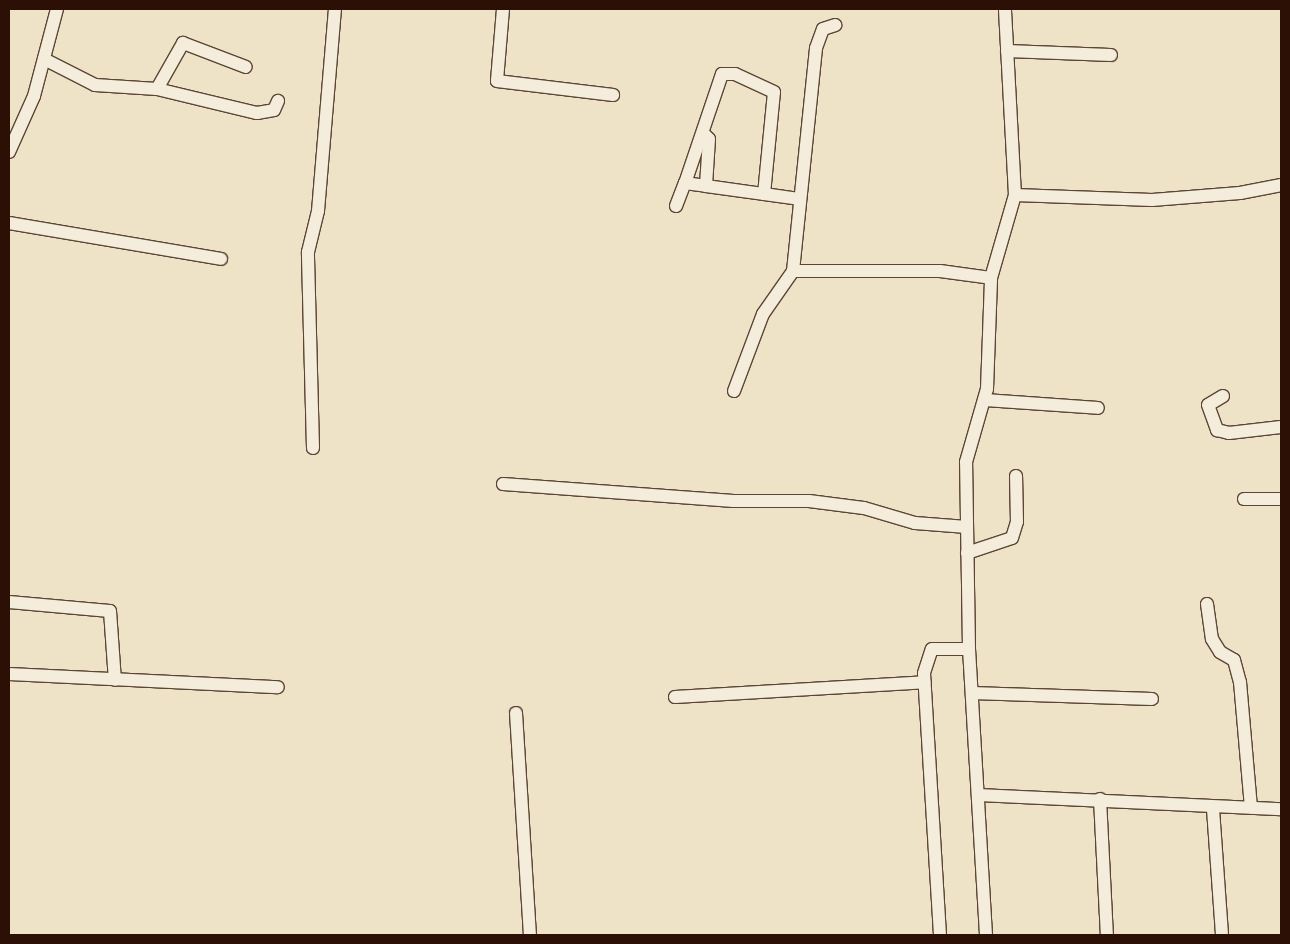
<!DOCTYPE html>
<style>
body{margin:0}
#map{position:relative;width:1290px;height:944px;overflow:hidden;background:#eee3c7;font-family:"Sorts Mill Goudy",serif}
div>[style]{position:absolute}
.roads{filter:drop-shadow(1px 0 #5d4536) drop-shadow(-1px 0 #5d4536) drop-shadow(0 1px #5d4536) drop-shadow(0 -1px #5d4536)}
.minor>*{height:12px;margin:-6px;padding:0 6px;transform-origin:6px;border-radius:6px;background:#f4eddb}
span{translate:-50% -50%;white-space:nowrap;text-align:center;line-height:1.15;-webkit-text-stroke:5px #f4eddb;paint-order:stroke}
.frame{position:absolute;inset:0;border:10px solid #2d1005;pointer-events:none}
</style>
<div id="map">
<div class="roads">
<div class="minor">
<div style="left:503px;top:9px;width:72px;rotate:94.8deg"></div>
<div style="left:497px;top:81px;width:117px;rotate:6.9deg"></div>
<div style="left:1007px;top:51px;width:104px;rotate:2.2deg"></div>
<div style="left:44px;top:59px;width:57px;rotate:27deg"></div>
<div style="left:95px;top:85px;width:62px;rotate:3.7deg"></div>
<div style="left:157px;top:89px;width:53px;rotate:-60.5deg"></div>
<div style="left:183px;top:43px;width:67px;rotate:20.9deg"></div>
<div style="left:157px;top:89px;width:103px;rotate:13.5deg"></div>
<div style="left:257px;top:113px;width:17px;rotate:-10deg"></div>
<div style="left:274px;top:110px;width:10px;rotate:-66deg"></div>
<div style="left:703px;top:133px;width:8px;rotate:45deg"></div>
<div style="left:709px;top:139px;width:47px;rotate:93.7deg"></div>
<div style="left:9px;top:152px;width:61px;rotate:-65.9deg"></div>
<div style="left:34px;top:96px;width:90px;rotate:-75.2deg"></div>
<div style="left:764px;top:194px;width:102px;rotate:-84.4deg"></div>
<div style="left:774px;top:92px;width:43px;rotate:-155.2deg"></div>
<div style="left:735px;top:74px;width:13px;rotate:180deg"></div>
<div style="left:722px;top:74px;width:115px;rotate:108.7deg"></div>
<div style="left:685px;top:183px;width:21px;rotate:8deg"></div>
<div style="left:706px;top:186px;width:59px;rotate:7.9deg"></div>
<div style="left:764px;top:194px;width:35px;rotate:8deg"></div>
<div style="left:1015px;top:195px;width:137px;rotate:2.1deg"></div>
<div style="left:1152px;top:200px;width:88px;rotate:-4.5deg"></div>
<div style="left:1240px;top:193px;width:42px;rotate:-11deg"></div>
<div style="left:676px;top:206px;width:25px;rotate:-69deg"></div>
<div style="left:9px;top:223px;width:215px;rotate:9.6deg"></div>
<div style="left:793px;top:271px;width:147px"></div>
<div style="left:940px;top:271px;width:51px;rotate:7.8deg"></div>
<div style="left:734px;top:391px;width:82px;rotate:-69.4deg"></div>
<div style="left:763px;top:314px;width:52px;rotate:-55.1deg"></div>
<div style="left:793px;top:271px;width:224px;rotate:-84.1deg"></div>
<div style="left:816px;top:48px;width:20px;rotate:-70deg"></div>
<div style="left:823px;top:29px;width:13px;rotate:-18deg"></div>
<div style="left:1223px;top:396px;width:17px;rotate:149deg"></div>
<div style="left:1208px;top:405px;width:27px;rotate:70deg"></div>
<div style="left:1217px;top:430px;width:12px;rotate:14deg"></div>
<div style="left:1229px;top:433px;width:52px;rotate:-6.6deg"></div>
<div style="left:985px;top:400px;width:113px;rotate:4deg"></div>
<div style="left:313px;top:448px;width:196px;rotate:-91.5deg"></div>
<div style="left:308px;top:252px;width:42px;rotate:-76.3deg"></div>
<div style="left:318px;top:211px;width:203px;rotate:-85.2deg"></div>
<div style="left:503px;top:484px;width:231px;rotate:4.2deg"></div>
<div style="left:733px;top:501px;width:76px"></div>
<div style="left:809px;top:501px;width:55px;rotate:7.3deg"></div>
<div style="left:864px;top:508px;width:53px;rotate:16.4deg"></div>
<div style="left:915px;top:523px;width:52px;rotate:4.4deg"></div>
<div style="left:1244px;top:499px;width:37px"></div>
<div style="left:967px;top:553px;width:47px;rotate:-18.4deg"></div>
<div style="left:1012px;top:538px;width:17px;rotate:-73deg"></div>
<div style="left:1017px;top:522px;width:46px;rotate:-91.2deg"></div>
<div style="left:9px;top:602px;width:101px;rotate:5.1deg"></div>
<div style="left:110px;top:611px;width:69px;rotate:85.9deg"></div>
<div style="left:1207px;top:604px;width:35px;rotate:82deg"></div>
<div style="left:1212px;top:639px;width:15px;rotate:58deg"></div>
<div style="left:1220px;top:652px;width:16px;rotate:30deg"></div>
<div style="left:1234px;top:660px;width:23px;rotate:75deg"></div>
<div style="left:1240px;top:682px;width:126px;rotate:85deg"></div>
<div style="left:9px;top:674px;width:269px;rotate:2.8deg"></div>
<div style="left:972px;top:693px;width:180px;rotate:1.9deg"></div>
<div style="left:675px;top:697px;width:250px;rotate:-3.4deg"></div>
<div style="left:516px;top:713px;width:222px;rotate:86.4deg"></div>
<div style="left:979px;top:795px;width:302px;rotate:2.7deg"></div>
<div style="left:1100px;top:799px;width:136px;rotate:87.1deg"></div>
<div style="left:1213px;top:809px;width:126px;rotate:85.9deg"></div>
<div style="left:940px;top:935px;width:262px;rotate:-93.5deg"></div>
<div style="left:924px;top:673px;width:25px;rotate:-72deg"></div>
<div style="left:932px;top:649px;width:37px"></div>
<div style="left:986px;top:935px;width:287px;rotate:-93.4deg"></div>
<div style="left:969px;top:649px;width:187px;rotate:-90.9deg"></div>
<div style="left:966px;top:462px;width:76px;rotate:-74deg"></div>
<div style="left:987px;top:389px;width:111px;rotate:-87.9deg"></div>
<div style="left:991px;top:278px;width:86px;rotate:-73.9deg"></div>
<div style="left:1015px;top:195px;width:186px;rotate:-93.1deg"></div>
</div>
</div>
<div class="frame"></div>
</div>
